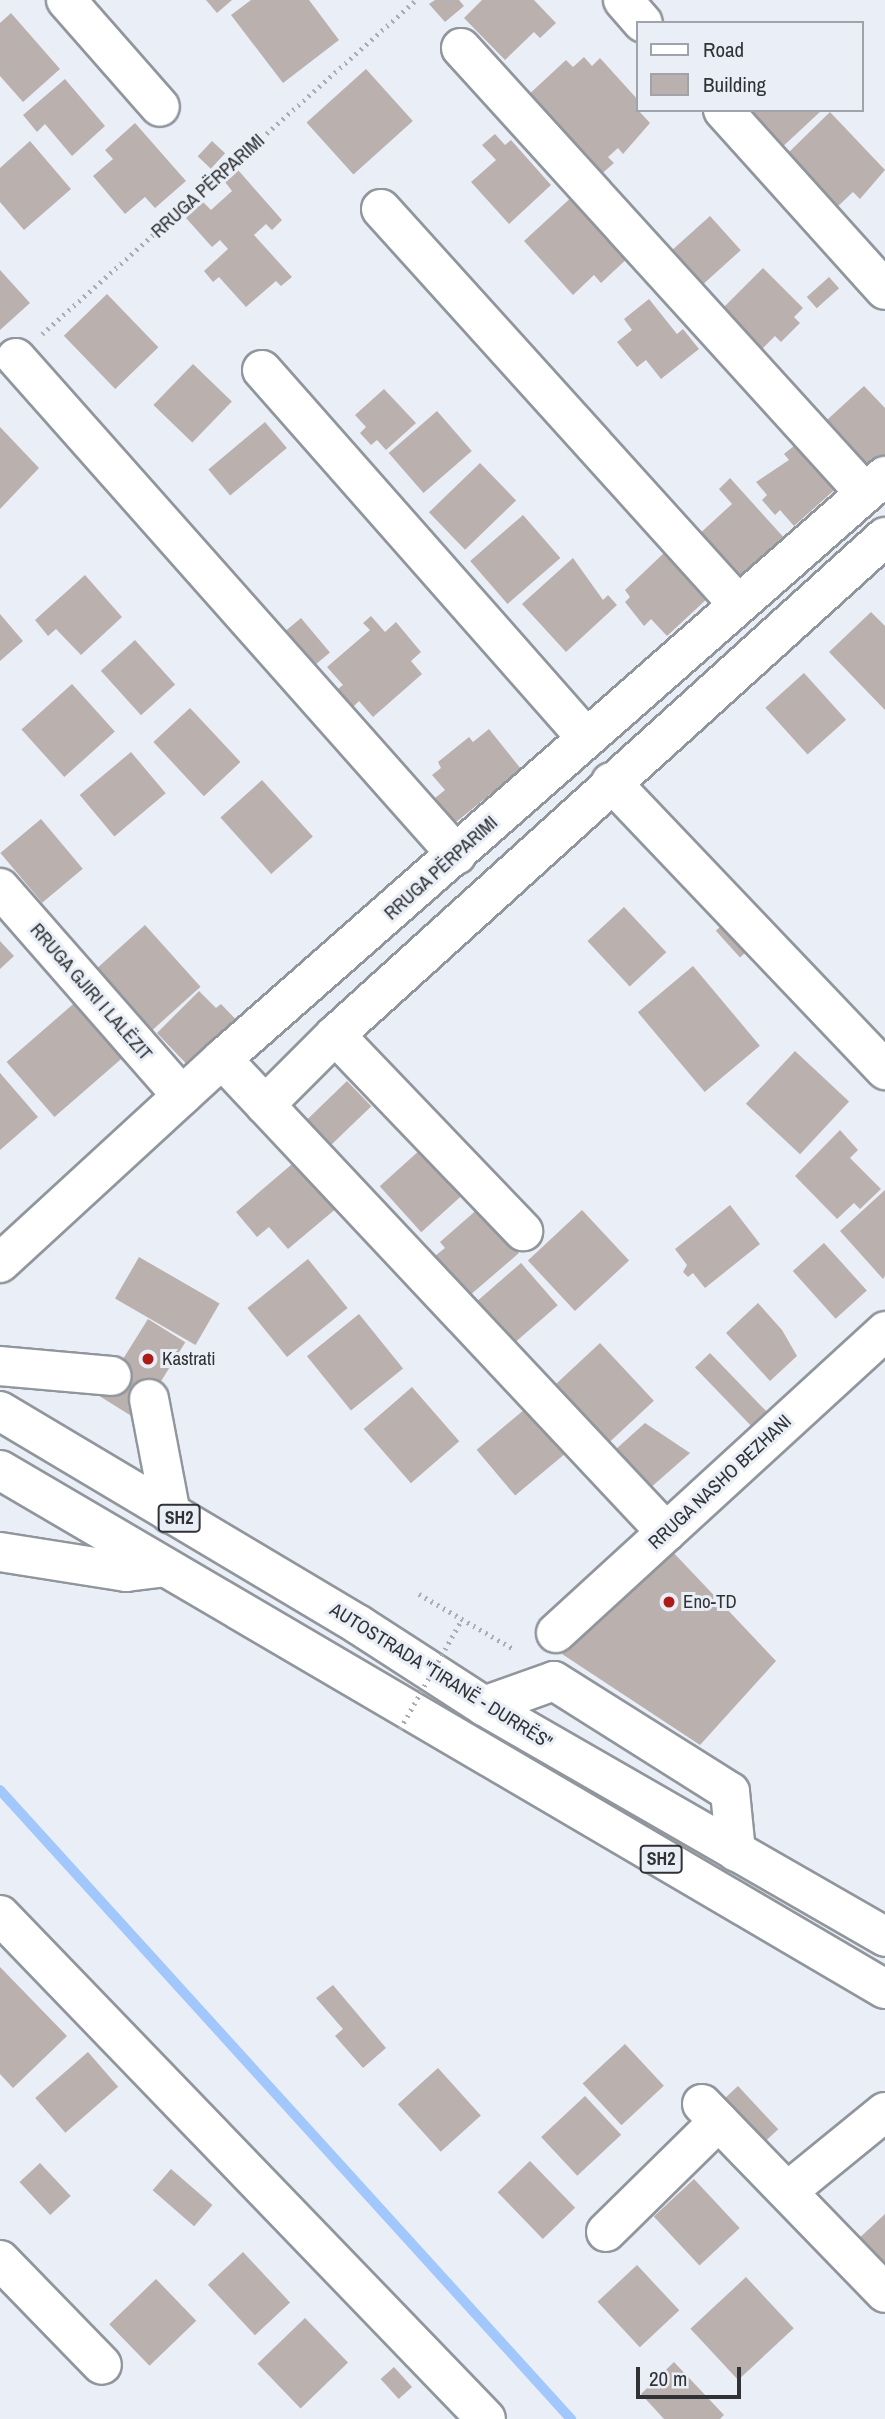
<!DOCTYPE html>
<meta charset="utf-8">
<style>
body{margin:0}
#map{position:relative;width:885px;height:2419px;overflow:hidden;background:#eaeff7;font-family:"Archivo Narrow",sans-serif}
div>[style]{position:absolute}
.stream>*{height:10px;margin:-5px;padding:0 5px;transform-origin:5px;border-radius:5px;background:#a2c7fd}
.building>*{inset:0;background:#bab0ad;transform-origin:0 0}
.path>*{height:4.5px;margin-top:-2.25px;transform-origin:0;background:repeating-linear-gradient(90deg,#aaaeb4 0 2px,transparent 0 7px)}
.roads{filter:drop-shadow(2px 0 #91969d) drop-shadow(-2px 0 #91969d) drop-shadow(0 2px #91969d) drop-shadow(0 -2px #91969d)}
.minor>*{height:38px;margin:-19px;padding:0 19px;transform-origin:19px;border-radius:19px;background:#fff}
.highway>*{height:38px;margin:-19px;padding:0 19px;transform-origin:19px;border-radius:19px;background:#fff}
.path-bridge>*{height:4.5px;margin-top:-2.25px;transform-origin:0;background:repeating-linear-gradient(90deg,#aaaeb4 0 2px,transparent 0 7px)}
.dots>*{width:19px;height:19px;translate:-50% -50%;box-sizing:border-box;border:4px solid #eaeff7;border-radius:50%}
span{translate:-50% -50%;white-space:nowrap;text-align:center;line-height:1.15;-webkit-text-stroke:6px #eaeff7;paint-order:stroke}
.shield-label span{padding:2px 5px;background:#eaeff7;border:2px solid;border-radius:5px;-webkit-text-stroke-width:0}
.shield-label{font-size:18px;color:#303235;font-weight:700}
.street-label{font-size:19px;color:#303235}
.poi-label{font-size:19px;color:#303235}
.left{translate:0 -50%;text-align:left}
.legend{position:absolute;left:636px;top:21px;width:228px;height:91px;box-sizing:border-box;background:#eaeff7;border:2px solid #a0a3a9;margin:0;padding:9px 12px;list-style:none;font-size:21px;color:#303235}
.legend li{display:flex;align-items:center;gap:14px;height:35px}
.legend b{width:35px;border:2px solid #a0a3a9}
.scale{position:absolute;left:636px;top:2367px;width:105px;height:32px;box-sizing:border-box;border:4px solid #303235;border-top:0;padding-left:9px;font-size:21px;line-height:24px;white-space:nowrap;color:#303235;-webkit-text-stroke:5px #eaeff7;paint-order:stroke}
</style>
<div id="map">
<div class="stream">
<div style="left:0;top:1790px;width:850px;rotate:47.77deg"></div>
</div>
<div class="building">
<div style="clip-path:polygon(206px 0,232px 0,217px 13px)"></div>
<div style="clip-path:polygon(251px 0,309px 0,339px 40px,283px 83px,231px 15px)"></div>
<div style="clip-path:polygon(435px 0,459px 0,464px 6px,445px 22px,429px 4px)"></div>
<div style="clip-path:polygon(482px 0,534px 0,556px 23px,540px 38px,534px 32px,505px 60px,464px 18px)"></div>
<div style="clip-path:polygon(11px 13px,60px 69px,23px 102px,0 76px,0 23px)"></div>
<div style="clip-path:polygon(584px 57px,592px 66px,600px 58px,638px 100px,638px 110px,650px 123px,623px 154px,618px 148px,608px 157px,614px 163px,598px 177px,525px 98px,566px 60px,573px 67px)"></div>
<div style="left:366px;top:69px;width:70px;height:80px;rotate:48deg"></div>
<div style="clip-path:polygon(65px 79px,105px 126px,72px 156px,45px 124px,37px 132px,23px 115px)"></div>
<div style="clip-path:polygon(741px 110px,822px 110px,778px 151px)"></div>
<div style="clip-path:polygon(830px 112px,885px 170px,860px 199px,853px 192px,835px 209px,785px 156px)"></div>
<div style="clip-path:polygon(135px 123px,186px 181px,155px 208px,145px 197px,125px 214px,93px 176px,113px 159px,105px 150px)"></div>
<div style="clip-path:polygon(495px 134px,505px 145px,511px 140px,551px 185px,509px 224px,471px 182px,496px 160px,482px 145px)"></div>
<div style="clip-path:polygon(30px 141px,71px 189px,24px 230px,0 202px,0 168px)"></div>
<div style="left:212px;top:141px;width:18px;height:21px;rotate:43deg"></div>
<div style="clip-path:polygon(238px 170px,282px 220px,272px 230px,266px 224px,254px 235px,292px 277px,281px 286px,276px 281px,246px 307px,219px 277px,213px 282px,204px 271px,228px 249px,220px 240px,212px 247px,186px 218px,203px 202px,211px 210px,232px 191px,225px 182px)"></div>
<div style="clip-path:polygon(575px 194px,631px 255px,601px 283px,594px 275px,573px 295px,524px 241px)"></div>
<div style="left:710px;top:216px;width:46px;height:53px;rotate:48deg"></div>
<div style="clip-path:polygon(763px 268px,803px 308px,794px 317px,800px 323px,781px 342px,775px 336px,761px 350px,721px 310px)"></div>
<div style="clip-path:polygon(0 270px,30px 303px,0 330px)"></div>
<div style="left:829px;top:277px;width:15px;height:30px;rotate:48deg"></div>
<div style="left:107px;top:294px;width:74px;height:60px;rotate:46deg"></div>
<div style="clip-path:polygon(649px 299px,677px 334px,683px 329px,699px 349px,661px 379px,646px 360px,637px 367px,617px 342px,632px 330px,624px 319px)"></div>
<div style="left:193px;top:364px;width:54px;height:57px;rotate:44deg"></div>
<div style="clip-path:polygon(864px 386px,885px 408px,885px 461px,863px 481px,816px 430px)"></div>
<div style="clip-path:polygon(384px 389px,416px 423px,386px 450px,377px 440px,371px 445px,360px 433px,366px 427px,355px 415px)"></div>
<div style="left:437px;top:411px;width:53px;height:64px;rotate:49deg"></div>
<div style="left:265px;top:422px;width:34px;height:74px;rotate:50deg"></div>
<div style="clip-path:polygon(0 427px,39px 468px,0 509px)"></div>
<div style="clip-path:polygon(800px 441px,840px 485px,794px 526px,780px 510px,775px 515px,762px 500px,767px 495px,756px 482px,789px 460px,784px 454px)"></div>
<div style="left:480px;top:463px;width:52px;height:71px;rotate:46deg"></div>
<div style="clip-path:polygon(730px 478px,786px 540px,738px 583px,696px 537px,732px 504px,719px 489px)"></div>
<div style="left:523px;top:515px;width:57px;height:70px;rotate:49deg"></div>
<div style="clip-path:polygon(664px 553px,676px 566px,682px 560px,709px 597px,667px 636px,651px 619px,644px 626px,625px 602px,630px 597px,625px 590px)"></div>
<div style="clip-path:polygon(573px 558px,603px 600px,608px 595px,617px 605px,566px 652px,522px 604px)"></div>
<div style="clip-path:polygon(85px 575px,122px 617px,81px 655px,56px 629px,48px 636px,35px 620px)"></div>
<div style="clip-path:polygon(871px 612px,885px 626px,885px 710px,829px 652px)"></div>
<div style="clip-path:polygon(0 614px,23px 641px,0 661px)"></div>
<div style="clip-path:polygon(371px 616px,385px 632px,396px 622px,421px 652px,411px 661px,422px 674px,373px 717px,359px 701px,350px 710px,334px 692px,343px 685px,327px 667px,370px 630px,363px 623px)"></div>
<div style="left:301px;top:618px;width:45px;height:30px;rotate:50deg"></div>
<div style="left:135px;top:640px;width:60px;height:46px;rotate:48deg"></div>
<div style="left:804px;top:673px;width:63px;height:52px;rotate:48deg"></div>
<div style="left:72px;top:684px;width:64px;height:68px;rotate:48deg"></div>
<div style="left:190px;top:708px;width:74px;height:50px;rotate:47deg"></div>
<div style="clip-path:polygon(489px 729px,521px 769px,450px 827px,430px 802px,445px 790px,432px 775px,441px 768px,438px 762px,469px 737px,473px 742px)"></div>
<div style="left:131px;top:752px;width:54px;height:67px;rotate:50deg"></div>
<div style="left:262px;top:780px;width:76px;height:56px;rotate:48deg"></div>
<div style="left:41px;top:819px;width:65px;height:53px;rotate:50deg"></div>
<div style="left:624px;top:907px;width:62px;height:50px;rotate:47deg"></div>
<div style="left:730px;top:918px;width:36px;height:19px;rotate:48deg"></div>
<div style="left:145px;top:925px;width:83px;height:65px;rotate:48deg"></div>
<div style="clip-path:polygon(0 941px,14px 956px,0 969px)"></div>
<div style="left:693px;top:966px;width:104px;height:72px;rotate:50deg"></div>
<div style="clip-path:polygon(199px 991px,216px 1008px,221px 1004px,243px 1027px,195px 1073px,157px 1033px)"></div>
<div style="left:79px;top:999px;width:73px;height:96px;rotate:49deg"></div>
<div style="left:795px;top:1051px;width:74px;height:72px;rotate:43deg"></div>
<div style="clip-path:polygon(0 1073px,38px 1117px,0 1150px)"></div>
<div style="left:347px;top:1081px;width:35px;height:69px;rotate:46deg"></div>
<div style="clip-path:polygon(840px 1130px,858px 1150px,850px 1158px,881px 1189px,860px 1209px,854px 1203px,837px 1219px,795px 1176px)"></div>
<div style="left:431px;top:1140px;width:62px;height:69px;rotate:48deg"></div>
<div style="clip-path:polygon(298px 1159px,338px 1207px,288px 1249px,269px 1227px,257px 1237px,236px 1212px)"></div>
<div style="clip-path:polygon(885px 1190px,885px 1276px,883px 1279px,840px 1231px)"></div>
<div style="clip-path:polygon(730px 1205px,760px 1244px,705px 1288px,693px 1273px,688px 1277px,683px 1272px,687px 1265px,675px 1249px)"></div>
<div style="clip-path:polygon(480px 1207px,519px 1253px,469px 1296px,435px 1256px,445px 1248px,440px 1242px)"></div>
<div style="left:582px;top:1210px;width:69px;height:74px;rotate:47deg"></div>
<div style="left:824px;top:1243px;width:64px;height:42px;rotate:48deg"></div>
<div style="left:139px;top:1257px;width:93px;height:48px;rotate:30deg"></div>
<div style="left:308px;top:1259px;width:63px;height:78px;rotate:51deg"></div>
<div style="left:521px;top:1263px;width:56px;height:72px;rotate:49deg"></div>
<div style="clip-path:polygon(758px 1303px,782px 1330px,797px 1356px,770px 1381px,726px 1333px)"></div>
<div style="left:359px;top:1314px;width:70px;height:67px;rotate:51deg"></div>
<div style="left:148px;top:1319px;width:44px;height:91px;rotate:32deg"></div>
<div style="left:600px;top:1343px;width:79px;height:65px;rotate:47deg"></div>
<div style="left:710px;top:1353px;width:86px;height:21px;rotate:46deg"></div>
<div style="left:412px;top:1387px;width:72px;height:64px;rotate:49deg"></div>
<div style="left:531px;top:1404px;width:60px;height:71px;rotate:50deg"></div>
<div style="clip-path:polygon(645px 1423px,690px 1453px,641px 1496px,605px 1459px)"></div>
<div style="clip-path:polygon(671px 1550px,776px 1661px,700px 1745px,562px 1654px)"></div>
<div style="clip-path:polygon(0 1967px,67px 2036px,13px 2088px,0 2074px)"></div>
<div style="clip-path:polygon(333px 1985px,386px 2048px,363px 2068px,335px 2036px,343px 2029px,316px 1998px)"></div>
<div style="left:625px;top:2044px;width:57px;height:58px;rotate:47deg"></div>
<div style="left:88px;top:2052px;width:46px;height:70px;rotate:49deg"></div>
<div style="left:438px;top:2068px;width:64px;height:54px;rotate:48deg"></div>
<div style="left:738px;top:2086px;width:59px;height:29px;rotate:47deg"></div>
<div style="left:585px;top:2096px;width:53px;height:60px;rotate:47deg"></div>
<div style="left:530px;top:2161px;width:65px;height:45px;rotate:46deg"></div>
<div style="left:40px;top:2163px;width:45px;height:28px;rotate:47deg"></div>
<div style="left:171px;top:2169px;width:55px;height:28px;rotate:41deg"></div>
<div style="left:694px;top:2179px;width:67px;height:55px;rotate:47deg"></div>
<div style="clip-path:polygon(885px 2214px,885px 2276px,854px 2243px)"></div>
<div style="left:243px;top:2252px;width:69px;height:48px;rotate:47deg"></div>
<div style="left:637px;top:2265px;width:62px;height:54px;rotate:47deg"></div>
<div style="left:746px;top:2277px;width:70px;height:76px;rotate:47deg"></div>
<div style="left:156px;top:2279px;width:58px;height:65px;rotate:46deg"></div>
<div style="left:305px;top:2318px;width:62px;height:66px;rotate:46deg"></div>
<div style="clip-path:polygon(674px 2362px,724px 2415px,720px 2419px,664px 2419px,641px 2394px)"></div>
<div style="left:394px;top:2367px;width:27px;height:18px;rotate:48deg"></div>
</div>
<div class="path">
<div style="left:42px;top:334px;width:501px;rotate:-41.77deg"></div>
<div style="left:419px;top:1594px;width:110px;rotate:30.1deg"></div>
</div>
<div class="roads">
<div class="minor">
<div style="left:66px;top:0;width:142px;rotate:48.7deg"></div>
<div style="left:623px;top:0;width:30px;rotate:49deg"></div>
<div style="left:461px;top:48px;width:601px;rotate:47.76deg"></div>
<div style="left:723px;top:110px;width:242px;rotate:48deg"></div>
<div style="left:381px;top:209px;width:531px;rotate:47.9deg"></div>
<div style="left:16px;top:358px;width:664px;rotate:48.42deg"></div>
<div style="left:262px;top:370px;width:490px;rotate:48.6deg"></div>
<div style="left:611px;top:782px;width:398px;rotate:46.4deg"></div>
<div style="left:0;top:888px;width:276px;rotate:48.8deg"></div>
<div style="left:335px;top:1035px;width:272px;rotate:46.2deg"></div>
<div style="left:222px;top:1059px;width:649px;rotate:46.81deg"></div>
<div style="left:265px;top:1105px;width:99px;rotate:-45deg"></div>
<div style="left:335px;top:1035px;width:742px;rotate:-42.16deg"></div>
<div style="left:0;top:1263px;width:301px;rotate:-42.6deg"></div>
<div style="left:222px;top:1059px;width:883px;rotate:-41.33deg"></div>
<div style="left:0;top:1366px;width:112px;rotate:5.1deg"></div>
<div style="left:149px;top:1399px;width:117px;rotate:79.2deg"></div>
<div style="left:0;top:1552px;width:128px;rotate:9deg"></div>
<div style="left:126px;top:1572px;width:35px;rotate:-7deg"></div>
<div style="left:556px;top:1633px;width:447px;rotate:-42.5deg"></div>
<div style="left:484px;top:1706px;width:74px;rotate:-19.7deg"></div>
<div style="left:554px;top:1681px;width:208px;rotate:32.2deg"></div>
<div style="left:730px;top:1792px;width:60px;rotate:84.3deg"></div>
<div style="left:0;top:1915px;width:700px;rotate:46.04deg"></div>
<div style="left:702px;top:2104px;width:263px;rotate:45.9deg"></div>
<div style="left:788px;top:2191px;width:125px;rotate:-39.2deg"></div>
<div style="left:606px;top:2232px;width:158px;rotate:-44.5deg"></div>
<div style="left:0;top:2260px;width:146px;rotate:45.8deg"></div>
</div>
<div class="highway">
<div style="left:0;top:1411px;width:418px;rotate:30.8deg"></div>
<div style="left:359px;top:1625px;width:149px;rotate:32.9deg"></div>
<div style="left:484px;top:1706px;width:463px;rotate:29.9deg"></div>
<div style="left:0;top:1470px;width:1026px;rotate:30.39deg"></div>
</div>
</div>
<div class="path-bridge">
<div style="left:400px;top:1729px;width:126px;rotate:-60.6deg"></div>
</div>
<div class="dots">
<div style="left:148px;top:1359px;background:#ac1b17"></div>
<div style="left:669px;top:1602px;background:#ac1b17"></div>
</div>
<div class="shield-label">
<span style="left:179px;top:1518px">SH2</span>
<span style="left:661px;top:1859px">SH2</span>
</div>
<div class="street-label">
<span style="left:208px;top:186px;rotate:-42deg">RRUGA PËRPARIMI</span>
<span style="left:441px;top:868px;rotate:-42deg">RRUGA PËRPARIMI</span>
<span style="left:91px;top:992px;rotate:49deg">RRUGA GJIRI I LALËZIT</span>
<span style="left:720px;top:1482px;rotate:-43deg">RRUGA NASHO BEZHANI</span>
<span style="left:441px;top:1676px;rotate:32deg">AUTOSTRADA "TIRANË - DURRËS"</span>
</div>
<div class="poi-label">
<span class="left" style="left:162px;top:1359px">Kastrati</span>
<span class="left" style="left:683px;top:1602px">Eno-TD</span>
</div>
<ul class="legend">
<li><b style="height:9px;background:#fff"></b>Road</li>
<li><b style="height:19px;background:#bab0ad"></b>Building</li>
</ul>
<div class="scale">20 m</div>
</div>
